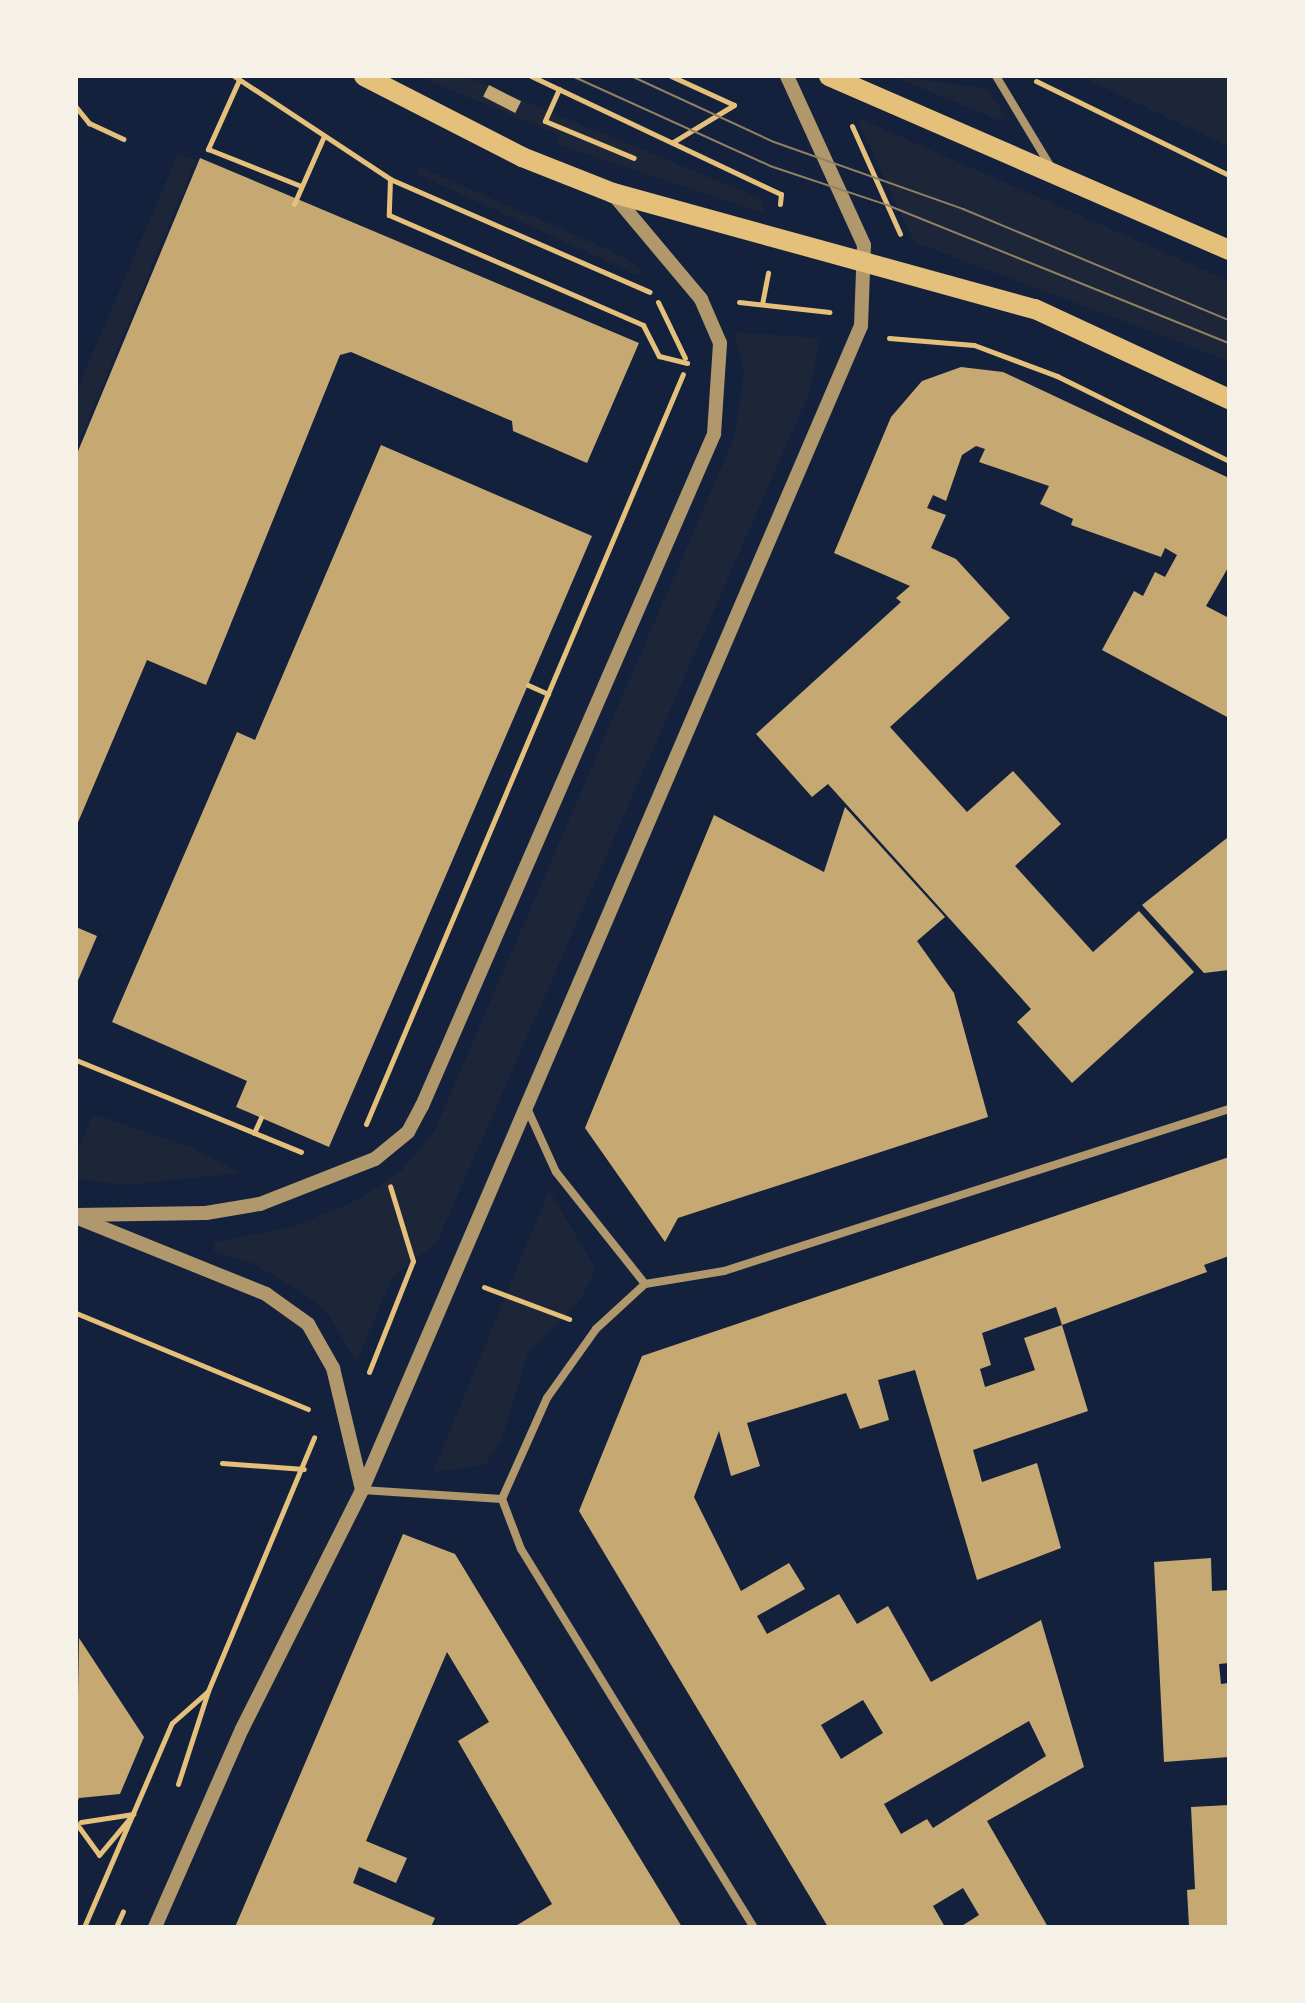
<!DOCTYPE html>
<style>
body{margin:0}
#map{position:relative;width:1305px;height:2003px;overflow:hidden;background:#14213d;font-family:Mulish,sans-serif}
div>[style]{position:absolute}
.green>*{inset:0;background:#1d2539}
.building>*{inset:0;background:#c6a872;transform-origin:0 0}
.path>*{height:5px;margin:-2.5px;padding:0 2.5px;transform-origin:2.5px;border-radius:2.5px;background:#e5c07b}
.minor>*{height:8px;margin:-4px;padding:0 4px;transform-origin:4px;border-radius:4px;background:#b1986c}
.tertiary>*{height:14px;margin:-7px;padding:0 7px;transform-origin:7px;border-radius:7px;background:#b1986c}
.primary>*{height:20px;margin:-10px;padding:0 10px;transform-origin:10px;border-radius:10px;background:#e5c07b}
.tram>*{height:2px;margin:-1px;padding:0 1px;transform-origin:1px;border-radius:1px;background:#918062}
span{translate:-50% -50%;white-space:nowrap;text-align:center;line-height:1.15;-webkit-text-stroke:8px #f6f1e7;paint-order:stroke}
.frame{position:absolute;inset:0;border:78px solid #f6f1e7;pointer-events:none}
</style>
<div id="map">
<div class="green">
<div style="clip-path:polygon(417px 76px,464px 76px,762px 199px,763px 213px,557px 144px,560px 135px)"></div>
<div style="clip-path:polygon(893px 76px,986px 88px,1005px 115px,1000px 121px)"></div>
<div style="clip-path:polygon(1081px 76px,1229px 76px,1229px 147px,1082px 77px)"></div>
<div style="clip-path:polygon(856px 117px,1229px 281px,1229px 361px,914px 242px)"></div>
<div style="clip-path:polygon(178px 154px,196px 160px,76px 449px,76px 392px)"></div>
<div style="clip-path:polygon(420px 167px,616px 253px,642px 269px,637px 275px,417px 174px)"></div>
<div style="clip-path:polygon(734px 332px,820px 338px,810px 391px,437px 1242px,392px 1278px,356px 1362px,328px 1314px,304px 1293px,252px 1263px,213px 1251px,215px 1242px,293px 1227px,357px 1200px,402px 1170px,434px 1132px,734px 438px,744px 372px)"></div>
<div style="clip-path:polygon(93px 1114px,188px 1146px,242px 1173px,124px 1185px,76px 1179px,76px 1154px)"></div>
<div style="clip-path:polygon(549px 1190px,596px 1269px,581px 1299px,528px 1353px,501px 1441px,485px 1465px,433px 1472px)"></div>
</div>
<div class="building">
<div style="left:489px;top:85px;width:36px;height:13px;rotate:27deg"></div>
<div style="clip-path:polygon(200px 158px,639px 343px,587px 463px,513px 431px,512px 421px,351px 352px,340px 355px,206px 685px,147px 660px,76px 827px,76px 456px)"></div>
<div style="clip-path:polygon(961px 367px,1003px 372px,1229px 478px,1229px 566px,1206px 606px,1229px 618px,1229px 718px,1102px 650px,1134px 591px,1143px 596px,1155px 572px,1165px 577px,1177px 555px,1165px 548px,1161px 557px,1071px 525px,1073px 519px,1040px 504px,1049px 486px,979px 462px,985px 449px,976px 446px,962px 455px,946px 501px,933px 495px,927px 508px,946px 515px,931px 548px,956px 559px,1010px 618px,890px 727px,967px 812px,1013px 771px,1061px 824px,1015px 866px,1093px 952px,1139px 911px,1194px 972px,1072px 1083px,1017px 1022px,1031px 1009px,828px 784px,812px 797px,756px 734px,901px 602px,896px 598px,910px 586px,834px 553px,891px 417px,922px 381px)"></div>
<div style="clip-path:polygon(381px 445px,592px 536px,329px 1147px,236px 1107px,247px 1081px,112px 1022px,237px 732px,255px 740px)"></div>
<div style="clip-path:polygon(845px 807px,945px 917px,917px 941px,954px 993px,988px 1117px,678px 1218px,665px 1242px,585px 1128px,714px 815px,824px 872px)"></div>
<div style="clip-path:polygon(1227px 838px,1229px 970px,1204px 973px,1142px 905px)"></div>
<div style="clip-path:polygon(76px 927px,97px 936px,76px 985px)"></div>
<div style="clip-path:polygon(evenodd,1229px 1157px,1229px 1256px,1204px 1265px,1207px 1272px,1062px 1325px,1056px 1307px,982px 1333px,991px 1365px,980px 1369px,985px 1387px,1035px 1370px,1024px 1338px,1062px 1325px,1088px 1411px,973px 1450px,982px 1482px,1037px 1463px,1061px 1548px,977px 1580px,915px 1370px,878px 1380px,889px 1420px,860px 1429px,846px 1393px,747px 1423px,760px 1466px,731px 1476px,719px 1431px,694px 1497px,741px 1591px,789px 1563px,805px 1589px,757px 1616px,767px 1634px,839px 1594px,857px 1624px,888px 1606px,931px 1682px,1041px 1620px,1084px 1767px,987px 1821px,1048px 1927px,960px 1927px,979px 1915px,963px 1888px,933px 1906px,945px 1927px,828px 1927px,579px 1511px,642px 1356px,1229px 1157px,863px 1700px,883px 1733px,841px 1759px,821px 1725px,863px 1700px,1229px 1157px,1029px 1721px,1046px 1756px,933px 1828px,927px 1819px,901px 1834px,884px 1804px,1029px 1721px)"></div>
<div style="clip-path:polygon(403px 1534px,455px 1554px,682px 1927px,514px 1927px,552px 1904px,458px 1741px,489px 1722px,447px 1652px,366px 1841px,407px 1858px,396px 1883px,359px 1867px,353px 1883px,435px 1918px,431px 1927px,235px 1927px)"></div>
<div style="clip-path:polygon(1211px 1558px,1212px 1591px,1229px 1590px,1229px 1663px,1219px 1664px,1221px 1684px,1229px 1683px,1229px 1757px,1164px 1762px,1154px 1562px)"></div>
<div style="clip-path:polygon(79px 1638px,144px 1737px,120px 1794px,79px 1798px,76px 1805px)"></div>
<div style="clip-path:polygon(1229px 1805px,1229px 1927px,1189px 1927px,1187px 1890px,1195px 1889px,1191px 1807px)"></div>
</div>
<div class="path">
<div style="left:234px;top:76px;width:187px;rotate:33.4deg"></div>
<div style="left:390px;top:179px;width:283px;rotate:23.5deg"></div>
<div style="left:531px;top:76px;width:276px;rotate:25.3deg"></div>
<div style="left:781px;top:194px;width:10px;rotate:96deg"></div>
<div style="left:671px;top:76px;width:69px;rotate:24.7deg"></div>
<div style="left:734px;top:105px;width:71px;rotate:148.8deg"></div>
<div style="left:239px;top:80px;width:76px;rotate:114.2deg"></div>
<div style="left:208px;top:149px;width:100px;rotate:21.7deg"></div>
<div style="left:1036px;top:81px;width:215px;rotate:26deg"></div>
<div style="left:559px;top:89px;width:35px;rotate:114deg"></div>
<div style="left:545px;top:121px;width:96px;rotate:22.6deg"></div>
<div style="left:76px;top:107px;width:21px;rotate:51deg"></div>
<div style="left:89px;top:123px;width:38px;rotate:25deg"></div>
<div style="left:852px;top:126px;width:118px;rotate:66deg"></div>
<div style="left:390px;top:179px;width:36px;rotate:92deg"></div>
<div style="left:389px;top:215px;width:277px;rotate:23.4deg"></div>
<div style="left:643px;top:325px;width:35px;rotate:63deg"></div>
<div style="left:659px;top:356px;width:29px;rotate:14deg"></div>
<div style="left:294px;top:204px;width:74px;rotate:-66.2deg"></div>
<div style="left:658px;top:302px;width:62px;rotate:64.3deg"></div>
<div style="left:739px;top:302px;width:91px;rotate:6.3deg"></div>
<div style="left:762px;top:304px;width:32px;rotate:-79deg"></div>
<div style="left:889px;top:338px;width:85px;rotate:4.7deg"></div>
<div style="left:974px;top:345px;width:89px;rotate:20.5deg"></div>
<div style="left:1057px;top:376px;width:192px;rotate:26.3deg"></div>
<div style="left:528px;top:685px;width:22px;rotate:24deg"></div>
<div style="left:76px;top:1060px;width:243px;rotate:22.2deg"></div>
<div style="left:366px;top:1124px;width:814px;rotate:-67.09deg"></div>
<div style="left:254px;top:1133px;width:17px;rotate:-66deg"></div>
<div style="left:484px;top:1287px;width:91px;rotate:20.6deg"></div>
<div style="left:76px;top:1313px;width:251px;rotate:22.5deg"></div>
<div style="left:369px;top:1372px;width:119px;rotate:-68.4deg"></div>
<div style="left:413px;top:1261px;width:78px;rotate:-107deg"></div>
<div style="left:222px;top:1463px;width:82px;rotate:4.2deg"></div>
<div style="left:178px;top:1784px;width:98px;rotate:-72.1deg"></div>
<div style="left:208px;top:1691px;width:275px;rotate:-67.3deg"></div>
<div style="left:81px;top:1822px;width:53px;rotate:-8.7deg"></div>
<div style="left:76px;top:1823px;width:39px;rotate:54deg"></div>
<div style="left:99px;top:1855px;width:48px;rotate:-50deg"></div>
<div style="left:84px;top:1927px;width:222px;rotate:-66.7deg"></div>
<div style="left:172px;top:1723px;width:47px;rotate:-41.5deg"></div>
<div style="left:116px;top:1927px;width:17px;rotate:-66deg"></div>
</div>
<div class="minor">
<div style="left:996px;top:76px;width:109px;rotate:58.9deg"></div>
<div style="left:526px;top:1106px;width:72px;rotate:65.6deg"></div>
<div style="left:556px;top:1172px;width:143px;rotate:51.5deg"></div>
<div style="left:362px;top:1490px;width:140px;rotate:3.7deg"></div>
<div style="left:502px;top:1499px;width:111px;rotate:-66deg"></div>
<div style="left:547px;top:1398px;width:85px;rotate:-54.6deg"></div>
<div style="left:596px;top:1329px;width:67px;rotate:-42.6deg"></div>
<div style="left:645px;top:1284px;width:80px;rotate:-9.3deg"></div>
<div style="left:724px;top:1271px;width:530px;rotate:-17.79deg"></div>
<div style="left:502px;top:1499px;width:53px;rotate:69.2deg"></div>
<div style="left:521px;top:1549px;width:444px;rotate:58.4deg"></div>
</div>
<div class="tertiary">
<div style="left:76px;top:1215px;width:130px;rotate:-0.9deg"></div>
<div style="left:206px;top:1213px;width:55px;rotate:-9.5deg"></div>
<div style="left:260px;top:1204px;width:123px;rotate:-21.4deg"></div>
<div style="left:375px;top:1159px;width:43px;rotate:-39.3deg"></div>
<div style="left:408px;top:1132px;width:30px;rotate:-62deg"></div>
<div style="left:422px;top:1106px;width:733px;rotate:-66.51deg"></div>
<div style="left:714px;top:434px;width:91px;rotate:-86.2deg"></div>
<div style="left:720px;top:343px;width:48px;rotate:-113.4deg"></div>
<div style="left:701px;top:299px;width:137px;rotate:-130deg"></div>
<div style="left:78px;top:1218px;width:203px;rotate:22deg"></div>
<div style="left:266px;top:1294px;width:52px;rotate:35.5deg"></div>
<div style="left:308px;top:1324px;width:51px;rotate:60.4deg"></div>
<div style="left:333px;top:1368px;width:125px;rotate:76.6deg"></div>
<div style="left:155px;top:1927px;width:216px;rotate:-66.3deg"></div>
<div style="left:242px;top:1729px;width:267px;rotate:-63.3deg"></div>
<div style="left:362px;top:1490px;width:1266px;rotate:-66.8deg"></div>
<div style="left:861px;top:326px;width:81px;rotate:-87.9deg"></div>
<div style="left:864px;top:245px;width:186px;rotate:-114.5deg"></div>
</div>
<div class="primary">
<div style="left:364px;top:76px;width:178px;rotate:27.1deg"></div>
<div style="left:522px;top:157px;width:98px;rotate:21.6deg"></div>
<div style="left:613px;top:193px;width:438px;rotate:15.4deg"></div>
<div style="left:1035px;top:309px;width:214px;rotate:24.9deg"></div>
<div style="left:829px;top:76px;width:436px;rotate:23.5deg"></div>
</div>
<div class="tram">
<div style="left:572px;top:76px;width:217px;rotate:24.4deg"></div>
<div style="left:770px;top:166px;width:123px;rotate:18.4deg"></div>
<div style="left:887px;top:205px;width:369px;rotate:22deg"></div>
<div style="left:631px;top:76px;width:157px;rotate:24.8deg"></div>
<div style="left:774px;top:142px;width:201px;rotate:19.5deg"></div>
<div style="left:963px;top:209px;width:288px;rotate:22.7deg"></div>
</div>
<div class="frame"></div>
</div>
